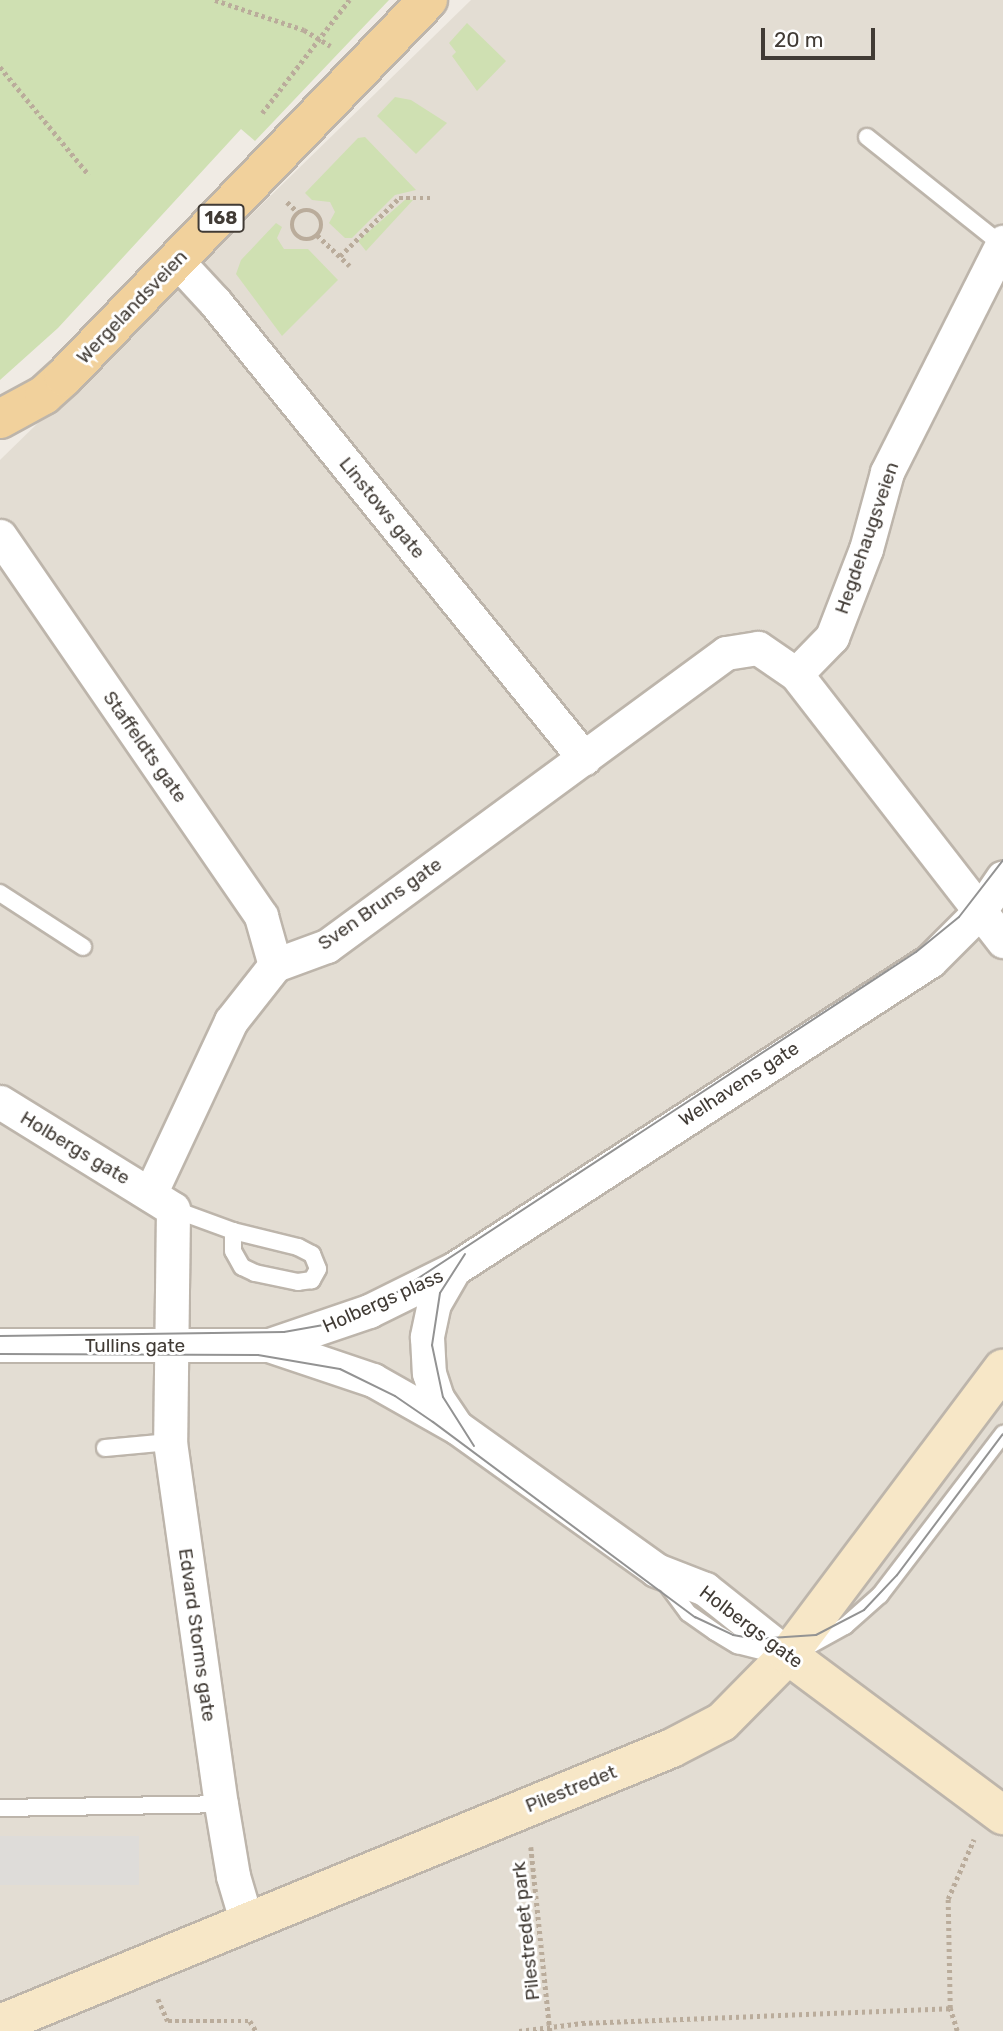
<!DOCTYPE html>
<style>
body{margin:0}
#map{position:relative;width:1003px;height:2031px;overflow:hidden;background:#f0ebe4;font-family:Rubik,sans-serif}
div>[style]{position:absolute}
.residential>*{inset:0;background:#e3ddd3}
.green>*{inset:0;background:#cfe0b2}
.parking>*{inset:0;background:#dedcd9;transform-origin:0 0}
.path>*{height:4.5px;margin-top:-2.25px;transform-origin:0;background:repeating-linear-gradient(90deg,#baac9b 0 3.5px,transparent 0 7px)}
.path>.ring{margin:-2.25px;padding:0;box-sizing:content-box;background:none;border:4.5px solid #baac9b;border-radius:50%}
.roads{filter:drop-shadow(2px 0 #bdb5ab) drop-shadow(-2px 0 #bdb5ab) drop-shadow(0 2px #bdb5ab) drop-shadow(0 -2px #bdb5ab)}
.lane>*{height:16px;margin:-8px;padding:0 8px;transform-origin:8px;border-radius:8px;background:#fff}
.street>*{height:33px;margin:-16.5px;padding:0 16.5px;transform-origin:16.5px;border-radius:16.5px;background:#fff}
.secondary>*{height:38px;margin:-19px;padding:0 19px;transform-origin:19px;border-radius:19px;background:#f7e7c7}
.primary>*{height:38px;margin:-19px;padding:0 19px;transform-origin:19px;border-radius:19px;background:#f1d19c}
.tram>*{height:2px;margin:-1px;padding:0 1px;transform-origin:1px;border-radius:1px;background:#939393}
span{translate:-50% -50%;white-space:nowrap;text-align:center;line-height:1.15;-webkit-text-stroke:6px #fff;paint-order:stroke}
.shield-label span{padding:2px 5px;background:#fff;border:2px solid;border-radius:5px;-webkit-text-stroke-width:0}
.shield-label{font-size:18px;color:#413b35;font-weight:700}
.street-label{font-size:19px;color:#413b35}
.scale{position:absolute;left:761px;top:28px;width:114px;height:32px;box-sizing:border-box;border:4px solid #413b35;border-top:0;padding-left:9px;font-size:21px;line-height:24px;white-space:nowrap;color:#413b35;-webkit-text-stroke:5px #fff;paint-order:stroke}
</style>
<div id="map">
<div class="residential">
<div style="clip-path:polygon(471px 0,1003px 0,1003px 2031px,0 2031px,0 460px)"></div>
</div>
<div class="green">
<div style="clip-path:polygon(0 0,389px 0,255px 141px,241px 129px,58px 328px,0 380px)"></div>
<div style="clip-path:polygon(467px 23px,506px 61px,477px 91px,452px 56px,456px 52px,449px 43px)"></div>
<div style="clip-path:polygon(395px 97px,411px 100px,447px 123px,416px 154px,377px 116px)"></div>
<div style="clip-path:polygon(365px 137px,416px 190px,395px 195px,352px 238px,345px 238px,329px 223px,335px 212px,330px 202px,312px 200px,305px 193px,358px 138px)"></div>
<div style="clip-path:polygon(406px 199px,413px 200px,366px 251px,358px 241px)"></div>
<div style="clip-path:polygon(276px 223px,282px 227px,277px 238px,284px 249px,308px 249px,338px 280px,282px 336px,236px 274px,241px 260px)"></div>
</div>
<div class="parking">
<div style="left:139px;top:1836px;width:49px;height:139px;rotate:90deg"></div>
</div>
<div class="path">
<div style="left:215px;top:0;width:94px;rotate:18.6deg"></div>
<div style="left:304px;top:30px;width:31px;rotate:31deg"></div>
<div style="left:0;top:67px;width:140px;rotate:50.5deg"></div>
<div style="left:262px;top:113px;width:143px;rotate:-52.4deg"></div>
<div style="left:287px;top:202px;width:16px;rotate:43deg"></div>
<div class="ring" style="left:292px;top:210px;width:25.5px;height:25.5px"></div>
<div style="left:317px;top:235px;width:45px;rotate:43.2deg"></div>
<div style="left:340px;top:256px;width:83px;rotate:-44.5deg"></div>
<div style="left:399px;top:198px;width:31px"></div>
<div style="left:531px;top:1847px;width:185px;rotate:84.1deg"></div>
<div style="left:158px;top:1999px;width:24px;rotate:66deg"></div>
<div style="left:168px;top:2021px;width:82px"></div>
<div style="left:250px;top:2021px;width:12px;rotate:59deg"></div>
<div style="left:519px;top:2031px;width:64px;rotate:-7.2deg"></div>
<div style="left:582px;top:2023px;width:368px;rotate:-2.3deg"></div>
<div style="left:957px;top:2031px;width:24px;rotate:-107deg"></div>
<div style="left:950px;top:2008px;width:109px;rotate:-91.1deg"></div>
<div style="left:948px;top:1899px;width:65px;rotate:-66.6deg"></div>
</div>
<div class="roads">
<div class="lane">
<div style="left:867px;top:137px;width:171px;rotate:38.6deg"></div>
<div style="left:0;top:893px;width:99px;rotate:33deg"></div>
<div style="left:173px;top:1209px;width:64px;rotate:20.1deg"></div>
<div style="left:233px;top:1231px;width:67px;rotate:13.8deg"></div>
<div style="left:298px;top:1247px;width:16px;rotate:27deg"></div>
<div style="left:312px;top:1254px;width:16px;rotate:68deg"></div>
<div style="left:318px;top:1269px;width:13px;rotate:119deg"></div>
<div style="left:312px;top:1280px;width:14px;rotate:172deg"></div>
<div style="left:298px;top:1282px;width:44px;rotate:-168.2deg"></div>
<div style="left:255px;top:1273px;width:14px;rotate:-155deg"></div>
<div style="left:242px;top:1267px;width:18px;rotate:-119deg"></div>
<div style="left:233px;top:1251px;width:20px;rotate:-90deg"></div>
<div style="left:105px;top:1448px;width:65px;rotate:-5.3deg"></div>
<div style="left:663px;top:1579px;width:42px;rotate:53.7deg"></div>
<div style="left:688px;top:1613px;width:33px;rotate:35deg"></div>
<div style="left:715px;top:1632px;width:26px;rotate:31deg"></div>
<div style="left:737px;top:1645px;width:41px;rotate:14deg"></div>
<div style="left:805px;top:1648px;width:46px;rotate:-28.8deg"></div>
<div style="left:845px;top:1626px;width:47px;rotate:-41.5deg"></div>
<div style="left:880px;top:1595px;width:203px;rotate:-52.6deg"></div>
<div style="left:0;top:1808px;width:221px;rotate:-1deg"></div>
</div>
<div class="street">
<div style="left:177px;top:261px;width:56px;rotate:47.2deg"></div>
<div style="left:215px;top:302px;width:587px;rotate:51.02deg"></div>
<div style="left:0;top:536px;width:461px;rotate:55.5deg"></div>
<div style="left:261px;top:916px;width:51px;rotate:74.1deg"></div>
<div style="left:796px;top:674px;width:52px;rotate:-45.8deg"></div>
<div style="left:832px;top:637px;width:94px;rotate:-68.9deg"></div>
<div style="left:866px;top:549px;width:80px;rotate:-74.7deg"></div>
<div style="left:887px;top:472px;width:258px;rotate:-63.2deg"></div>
<div style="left:0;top:1102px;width:203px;rotate:31.7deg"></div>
<div style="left:173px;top:1209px;width:233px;rotate:90.7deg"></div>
<div style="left:170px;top:1442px;width:366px;rotate:82deg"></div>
<div style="left:221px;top:1804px;width:73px;rotate:80.5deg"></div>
<div style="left:233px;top:1876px;width:46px;rotate:73.5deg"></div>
<div style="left:150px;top:1194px;width:191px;rotate:-64.9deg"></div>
<div style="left:231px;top:1021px;width:71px;rotate:-51.8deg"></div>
<div style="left:275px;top:965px;width:55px;rotate:-20.1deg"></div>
<div style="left:327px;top:946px;width:495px;rotate:-36.3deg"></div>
<div style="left:726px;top:653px;width:32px;rotate:-9deg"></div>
<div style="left:758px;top:648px;width:46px;rotate:34.4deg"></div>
<div style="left:796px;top:674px;width:338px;rotate:52.2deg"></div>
<div style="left:454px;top:1269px;width:39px;rotate:120deg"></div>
<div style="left:434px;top:1303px;width:35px;rotate:102deg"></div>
<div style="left:427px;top:1337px;width:36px;rotate:87deg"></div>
<div style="left:429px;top:1373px;width:26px;rotate:72deg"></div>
<div style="left:437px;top:1398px;width:34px;rotate:56deg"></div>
<div style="left:0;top:1345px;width:269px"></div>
<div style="left:269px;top:1345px;width:106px;rotate:-18.8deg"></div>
<div style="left:369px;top:1311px;width:95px;rotate:-26.3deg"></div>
<div style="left:454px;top:1269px;width:567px;rotate:-32.91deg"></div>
<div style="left:930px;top:961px;width:69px;rotate:-45deg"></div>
<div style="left:979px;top:912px;width:42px;rotate:-55.6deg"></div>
<div style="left:269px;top:1345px;width:110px;rotate:18.6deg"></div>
<div style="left:373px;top:1380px;width:98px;rotate:29.5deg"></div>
<div style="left:458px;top:1428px;width:244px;rotate:35.6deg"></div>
<div style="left:656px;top:1570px;width:53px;rotate:21.2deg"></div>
<div style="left:705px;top:1589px;width:106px;rotate:38.5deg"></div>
</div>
<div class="secondary">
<div style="left:788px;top:1655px;width:268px;rotate:36.7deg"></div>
<div style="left:0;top:2024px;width:726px;rotate:-22.33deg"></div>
<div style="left:672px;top:1748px;width:56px;rotate:-27.5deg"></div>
<div style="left:722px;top:1722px;width:94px;rotate:-45.4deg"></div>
<div style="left:788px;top:1655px;width:358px;rotate:-53.1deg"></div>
</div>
<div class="primary">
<div style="left:0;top:419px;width:50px;rotate:-28.6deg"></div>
<div style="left:44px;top:395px;width:27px;rotate:-42deg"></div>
<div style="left:64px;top:377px;width:524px;rotate:-46.01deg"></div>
</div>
</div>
<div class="tram">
<div style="left:465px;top:1254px;width:46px;rotate:122.7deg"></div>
<div style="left:440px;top:1293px;width:53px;rotate:98.7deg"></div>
<div style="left:432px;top:1345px;width:53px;rotate:78.1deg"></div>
<div style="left:443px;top:1397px;width:58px;rotate:57.7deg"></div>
<div style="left:0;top:1336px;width:284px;rotate:-0.8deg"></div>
<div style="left:284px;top:1332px;width:40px;rotate:-10deg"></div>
<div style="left:323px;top:1325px;width:63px;rotate:-21.3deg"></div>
<div style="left:382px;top:1302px;width:638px;rotate:-33.24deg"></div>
<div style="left:916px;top:952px;width:55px;rotate:-39.1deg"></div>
<div style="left:959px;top:917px;width:72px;rotate:-52.3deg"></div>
<div style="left:0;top:1354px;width:258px;rotate:0.2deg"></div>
<div style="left:258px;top:1355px;width:83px;rotate:9.7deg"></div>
<div style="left:340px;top:1369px;width:61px;rotate:26.1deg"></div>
<div style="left:395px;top:1396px;width:46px;rotate:34.4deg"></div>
<div style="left:433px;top:1422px;width:327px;rotate:36.7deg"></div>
<div style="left:695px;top:1617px;width:42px;rotate:25.3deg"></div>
<div style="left:733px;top:1635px;width:22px;rotate:10deg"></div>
<div style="left:755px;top:1639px;width:61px;rotate:-3.8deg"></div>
<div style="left:816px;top:1635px;width:54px;rotate:-27.5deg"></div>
<div style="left:864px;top:1610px;width:48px;rotate:-46.7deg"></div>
<div style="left:897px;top:1575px;width:176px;rotate:-53.1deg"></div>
</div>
<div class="shield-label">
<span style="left:221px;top:218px">168</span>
</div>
<div class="street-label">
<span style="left:132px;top:307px;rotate:-46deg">Wergelandsveien</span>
<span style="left:382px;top:508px;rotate:51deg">Linstows gate</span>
<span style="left:867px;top:538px;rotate:-71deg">Hegdehaugsveien</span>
<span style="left:145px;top:747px;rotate:55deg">Staffeldts gate</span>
<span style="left:380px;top:904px;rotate:-35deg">Sven Bruns gate</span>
<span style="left:739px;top:1084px;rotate:-33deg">Welhavens gate</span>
<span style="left:75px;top:1148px;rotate:31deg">Holbergs gate</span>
<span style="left:383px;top:1301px;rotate:-24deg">Holbergs plass</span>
<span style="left:135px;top:1346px">Tullins gate</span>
<span style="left:751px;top:1627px;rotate:37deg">Holbergs gate</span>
<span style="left:197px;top:1635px;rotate:82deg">Edvard Storms gate</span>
<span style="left:571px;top:1789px;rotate:-22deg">Pilestredet</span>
<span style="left:526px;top:1931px;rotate:-96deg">Pilestredet park</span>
</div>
<div class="scale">20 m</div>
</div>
